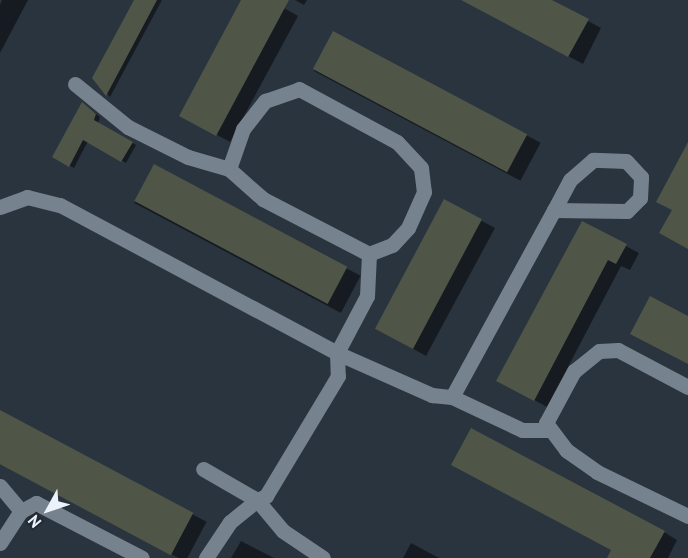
<!DOCTYPE html>
<style>
body{margin:0}
#map{position:relative;width:688px;height:558px;overflow:hidden;background:#2a343f;font-family:"PT Sans",sans-serif}
div>[style]{position:absolute}
.shadow>*{inset:0;background:#0007;transform-origin:0 0}
.building>*{inset:0;background:#4f5547;transform-origin:0 0}
.minor>*{height:15px;margin:-7.5px;padding:0 7.5px;transform-origin:7.5px;border-radius:7.5px;background:#77828f}
span{translate:-50% -50%;white-space:nowrap;text-align:center;line-height:1.15;-webkit-text-stroke:4.5px #212a34;paint-order:stroke}
.north{position:absolute;left:18px;top:480px;width:60px;height:60px;-webkit-text-stroke:4px #212a34;paint-order:stroke;rotate:230deg;font-size:16px;font-weight:700;line-height:24px;text-align:center;color:#ecf2f9}
.north::after{content:'';display:block;margin:auto;width:21px;height:27px;background:#ecf2f9;clip-path:polygon(50% 0,100% 100%,50% 72%,0 100%)}
</style>
<div id="map">
<div class="shadow">
<div style="clip-path:polygon(2px 0,28px 0,0 53px,0 5px)"></div>
<div style="clip-path:polygon(135px 0,162px 0,110px 97px,93px 78px)"></div>
<div style="clip-path:polygon(243px 0,270px 0,298px 16px,230px 142px,195px 123px)"></div>
<div style="clip-path:polygon(295px 0,307px 0,304px 5px)"></div>
<div style="clip-path:polygon(463px 0,549px 0,601px 28px,583px 64px)"></div>
<div style="left:334px;top:33px;width:234px;height:43px;rotate:28deg"></div>
<div style="clip-path:polygon(86px 106px,100px 117px,98px 123px,136px 145px,126px 163px,88px 141px,74px 168px,54px 157px)"></div>
<div style="left:154px;top:166px;width:234px;height:42px;rotate:28deg"></div>
<div style="clip-path:polygon(445px 201px,495px 228px,426px 356px,390px 336px)"></div>
<div style="clip-path:polygon(582px 223px,639px 253px,630px 270px,621px 266px,547px 407px,511px 387px)"></div>
<div style="left:0;top:412px;width:234px;height:45px;rotate:28deg"></div>
<div style="clip-path:polygon(664px 532px,677px 540px,668px 558px,627px 558px)"></div>
<div style="clip-path:polygon(241px 541px,274px 558px,231px 558px)"></div>
<div style="clip-path:polygon(411px 543px,439px 558px,403px 558px)"></div>
</div>
<div class="building">
<div style="clip-path:polygon(134px 0,157px 0,106px 96px,92px 78px)"></div>
<div style="clip-path:polygon(241px 0,289px 0,216px 136px,179px 116px)"></div>
<div style="clip-path:polygon(461px 0,552px 0,589px 19px,568px 57px)"></div>
<div style="left:333px;top:31px;width:220px;height:43px;rotate:28deg"></div>
<div style="clip-path:polygon(82px 102px,96px 114px,94px 120px,133px 142px,121px 162px,83px 140px,69px 167px,52px 157px)"></div>
<div style="clip-path:polygon(688px 142px,688px 249px,659px 233px,672px 210px,656px 202px)"></div>
<div style="left:154px;top:164px;width:219px;height:42px;rotate:28deg"></div>
<div style="left:444px;top:199px;width:43px;height:147px;rotate:28deg"></div>
<div style="clip-path:polygon(582px 221px,627px 244px,616px 264px,608px 260px,534px 401px,496px 381px)"></div>
<div style="clip-path:polygon(650px 296px,688px 316px,688px 364px,630px 334px)"></div>
<div style="left:0;top:410px;width:219px;height:48px;rotate:28deg"></div>
<div style="clip-path:polygon(471px 428px,665px 531px,650px 558px,607px 558px,611px 550px,451px 465px)"></div>
</div>
<div class="minor">
<div style="left:75px;top:84px;width:68px;rotate:39.1deg"></div>
<div style="left:128px;top:127px;width:67px;rotate:26.6deg"></div>
<div style="left:188px;top:157px;width:43px;rotate:16.3deg"></div>
<div style="left:229px;top:169px;width:42px;rotate:-70.7deg"></div>
<div style="left:243px;top:129px;width:36px;rotate:-52deg"></div>
<div style="left:265px;top:101px;width:36px;rotate:-19deg"></div>
<div style="left:299px;top:89px;width:111px;rotate:28.4deg"></div>
<div style="left:397px;top:142px;width:35px;rotate:47deg"></div>
<div style="left:421px;top:168px;width:24px;rotate:83deg"></div>
<div style="left:424px;top:192px;width:39px;rotate:114deg"></div>
<div style="left:408px;top:228px;width:23px;rotate:133deg"></div>
<div style="left:392px;top:245px;width:25px;rotate:159deg"></div>
<div style="left:369px;top:254px;width:119px;rotate:-152.6deg"></div>
<div style="left:263px;top:199px;width:45px;rotate:-138.6deg"></div>
<div style="left:0;top:207px;width:29px;rotate:-20deg"></div>
<div style="left:27px;top:197px;width:34px;rotate:14deg"></div>
<div style="left:60px;top:205px;width:314px;rotate:28.1deg"></div>
<div style="left:337px;top:353px;width:23px;rotate:88deg"></div>
<div style="left:338px;top:376px;width:140px;rotate:121deg"></div>
<div style="left:266px;top:496px;width:10px;rotate:156deg"></div>
<div style="left:257px;top:500px;width:62px;rotate:-150.1deg"></div>
<div style="left:369px;top:254px;width:42px;rotate:92.7deg"></div>
<div style="left:367px;top:296px;width:64px;rotate:117.8deg"></div>
<div style="left:337px;top:353px;width:104px;rotate:23.9deg"></div>
<div style="left:432px;top:395px;width:20px;rotate:6deg"></div>
<div style="left:452px;top:397px;width:213px;rotate:-61.4deg"></div>
<div style="left:554px;top:210px;width:73px;rotate:0.8deg"></div>
<div style="left:627px;top:211px;width:18px;rotate:-45deg"></div>
<div style="left:640px;top:198px;width:21px;rotate:-87deg"></div>
<div style="left:641px;top:177px;width:22px;rotate:-133deg"></div>
<div style="left:626px;top:161px;width:33px;rotate:-178deg"></div>
<div style="left:593px;top:160px;width:30px;rotate:139deg"></div>
<div style="left:570px;top:180px;width:34px;rotate:118deg"></div>
<div style="left:688px;top:387px;width:79px;rotate:-152.1deg"></div>
<div style="left:618px;top:350px;width:19px;rotate:177deg"></div>
<div style="left:599px;top:351px;width:32px;rotate:141deg"></div>
<div style="left:574px;top:371px;width:59px;rotate:118.3deg"></div>
<div style="left:546px;top:423px;width:34px;rotate:53deg"></div>
<div style="left:566px;top:450px;width:38px;rotate:35deg"></div>
<div style="left:597px;top:472px;width:101px;rotate:25.8deg"></div>
<div style="left:452px;top:397px;width:77px;rotate:25.2deg"></div>
<div style="left:522px;top:430px;width:25px"></div>
<div style="left:0;top:486px;width:33px;rotate:50deg"></div>
<div style="left:0;top:543px;width:38px;rotate:-57deg"></div>
<div style="left:21px;top:511px;width:17px;rotate:-28deg"></div>
<div style="left:36px;top:503px;width:119px;rotate:27.4deg"></div>
<div style="left:206px;top:558px;width:43px;rotate:-56.3deg"></div>
<div style="left:230px;top:522px;width:35px;rotate:-39deg"></div>
<div style="left:257px;top:500px;width:40px;rotate:50deg"></div>
<div style="left:283px;top:531px;width:48px;rotate:34deg"></div>
</div>
<div class="north">N</div>
</div>
